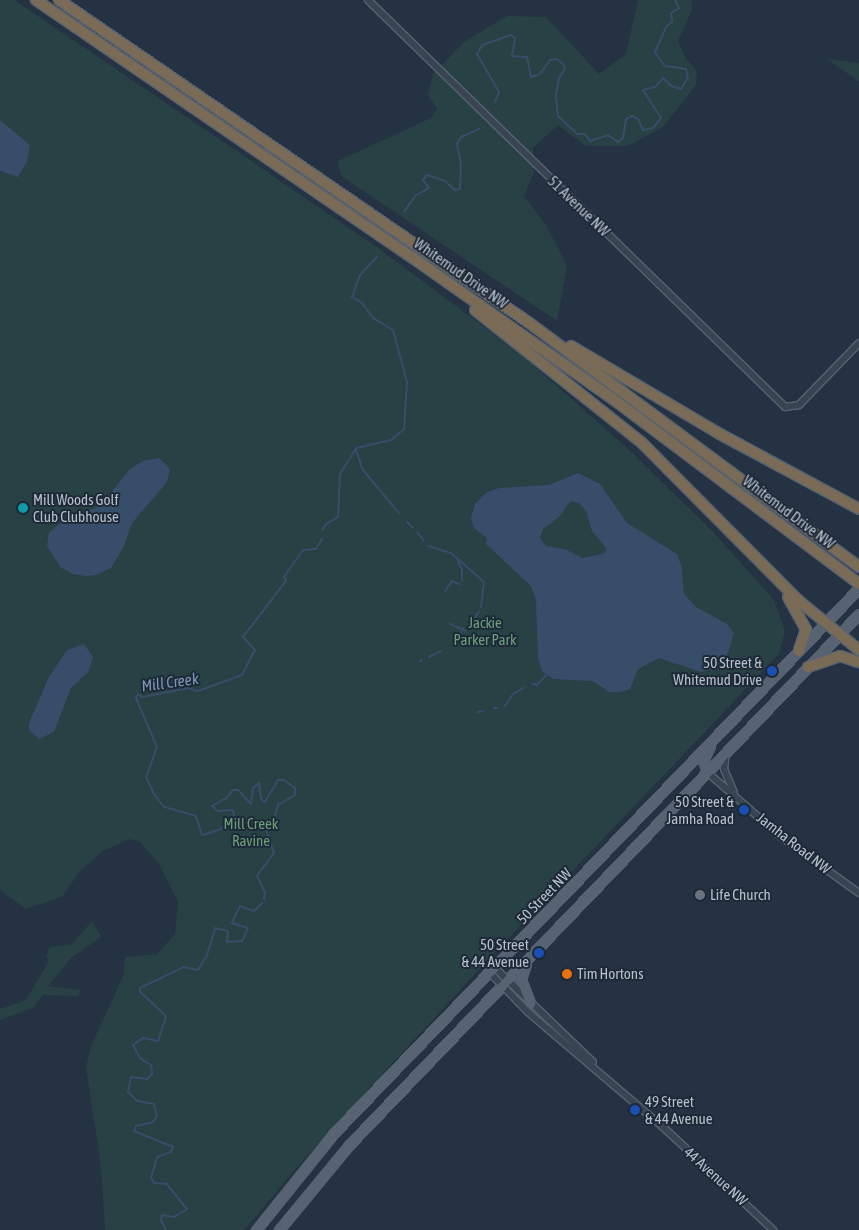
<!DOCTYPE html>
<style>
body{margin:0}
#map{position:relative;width:859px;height:1230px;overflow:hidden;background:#253243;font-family:"Asap Condensed",sans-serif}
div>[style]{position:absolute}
.green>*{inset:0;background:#274144}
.water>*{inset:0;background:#374e6b}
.stream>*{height:2px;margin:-1px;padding:0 1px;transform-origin:1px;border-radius:1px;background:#374e6b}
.roads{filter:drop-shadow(1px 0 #576270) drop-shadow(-1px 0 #576270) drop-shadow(0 1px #576270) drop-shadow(0 -1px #576270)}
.tertiary>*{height:6px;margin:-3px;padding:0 3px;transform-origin:3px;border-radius:3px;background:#394453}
.primary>*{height:9px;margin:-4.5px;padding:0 4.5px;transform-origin:4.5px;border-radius:4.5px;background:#576373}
.motorway>*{height:10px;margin:-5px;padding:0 5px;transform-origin:5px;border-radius:5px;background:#796b56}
.dots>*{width:14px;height:14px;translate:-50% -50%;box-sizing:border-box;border:2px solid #1e2938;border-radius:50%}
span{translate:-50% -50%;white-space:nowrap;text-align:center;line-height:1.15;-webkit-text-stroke:4px #1e2938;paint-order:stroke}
.street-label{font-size:15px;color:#b6bfcc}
.poi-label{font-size:15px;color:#b6bfcc}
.left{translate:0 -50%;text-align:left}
.right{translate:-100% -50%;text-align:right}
.park-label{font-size:15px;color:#6c9f77}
.water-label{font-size:16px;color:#7c96b5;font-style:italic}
</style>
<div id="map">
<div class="green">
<div style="clip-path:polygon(0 0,14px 0,225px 143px,378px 248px,522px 355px,628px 449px,715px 534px,774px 600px,785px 631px,779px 654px,485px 963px,306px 1157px,244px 1230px,105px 1230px,101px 1167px,86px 1067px,91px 1046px,124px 974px,125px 957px,157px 954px,175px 934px,178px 902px,159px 864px,140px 842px,130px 839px,103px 851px,80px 871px,62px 897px,26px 909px,0 890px)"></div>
<div style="clip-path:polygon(638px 0,691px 0,692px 10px,678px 41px,685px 57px,697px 71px,696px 85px,663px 127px,628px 146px,586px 146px,558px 125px,533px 148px,534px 172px,524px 196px,546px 225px,567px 266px,557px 321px,341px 176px,338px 161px,431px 118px,437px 109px,428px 95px,433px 74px,464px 42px,507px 16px,546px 17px,599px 74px,626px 54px)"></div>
<div style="clip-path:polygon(827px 59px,859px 63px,859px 81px,858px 81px)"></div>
<div style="clip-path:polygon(92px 921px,101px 937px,71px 958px,48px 986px,81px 990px,78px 996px,43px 995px,33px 1008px,0 1020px,0 1009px,26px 1000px,49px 961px,46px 956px,50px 947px,71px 945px)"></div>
</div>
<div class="water">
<div style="clip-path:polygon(0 120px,30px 145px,27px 162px,18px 177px,0 171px)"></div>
<div style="clip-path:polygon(159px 458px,170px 469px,167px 482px,132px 523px,124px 546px,111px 568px,96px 575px,86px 576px,73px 574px,60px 567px,47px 546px,49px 533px,58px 525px,101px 505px,130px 469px,143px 461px)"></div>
<div style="clip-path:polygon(evenodd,578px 473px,600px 484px,627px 523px,677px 554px,682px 568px,684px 594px,696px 607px,727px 624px,734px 633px,726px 659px,715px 668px,701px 672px,659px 658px,638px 669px,630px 689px,620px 692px,609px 692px,593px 681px,553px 679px,542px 671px,538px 658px,536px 600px,531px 586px,486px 544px,487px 538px,474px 528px,471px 518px,475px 504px,487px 492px,499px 488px,549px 485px,578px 473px,571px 501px,579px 503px,586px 511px,592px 531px,607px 549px,603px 554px,582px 558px,565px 549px,546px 546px,540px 538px,543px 529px,559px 517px,571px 501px)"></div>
<div style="clip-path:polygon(84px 644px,93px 657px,89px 671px,71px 688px,54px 732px,39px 739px,29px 730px,29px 723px,49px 677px,67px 650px)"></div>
</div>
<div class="stream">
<div style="left:495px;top:102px;width:11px;rotate:-68deg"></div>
<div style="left:499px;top:92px;width:44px;rotate:-120.1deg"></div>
<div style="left:477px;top:54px;width:10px;rotate:-61deg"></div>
<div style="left:482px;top:45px;width:31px;rotate:-19deg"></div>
<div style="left:511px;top:35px;width:5px;rotate:37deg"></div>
<div style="left:515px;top:38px;width:18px;rotate:99deg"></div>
<div style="left:512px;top:56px;width:15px;rotate:4deg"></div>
<div style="left:527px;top:57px;width:20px;rotate:79deg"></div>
<div style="left:531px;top:77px;width:9px;rotate:-18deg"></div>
<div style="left:540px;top:74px;width:17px;rotate:-54deg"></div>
<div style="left:550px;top:60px;width:7px;rotate:-8deg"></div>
<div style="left:557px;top:59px;width:8px;rotate:40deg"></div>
<div style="left:563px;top:64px;width:5px;rotate:68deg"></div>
<div style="left:565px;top:69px;width:11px;rotate:124deg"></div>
<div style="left:559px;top:78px;width:17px;rotate:100deg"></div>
<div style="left:556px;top:95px;width:21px;rotate:85deg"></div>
<div style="left:558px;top:116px;width:26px;rotate:43deg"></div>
<div style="left:577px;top:134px;width:8px"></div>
<div style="left:585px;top:134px;width:9px;rotate:54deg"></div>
<div style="left:590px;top:141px;width:19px;rotate:-18deg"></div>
<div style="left:608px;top:135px;width:12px;rotate:35deg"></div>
<div style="left:618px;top:142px;width:6px;rotate:-39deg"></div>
<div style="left:623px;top:138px;width:19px;rotate:-81deg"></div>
<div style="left:626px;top:119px;width:7px;rotate:-27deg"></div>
<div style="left:632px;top:116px;width:7px;rotate:27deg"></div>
<div style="left:638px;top:119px;width:12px;rotate:66deg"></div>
<div style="left:643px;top:130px;width:10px;rotate:-11deg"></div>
<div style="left:653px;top:128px;width:13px;rotate:-51deg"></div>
<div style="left:661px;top:118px;width:33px;rotate:-123deg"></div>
<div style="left:643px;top:90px;width:12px;rotate:-14deg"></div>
<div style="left:655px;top:87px;width:12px;rotate:-48deg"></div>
<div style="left:663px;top:78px;width:11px;rotate:45deg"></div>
<div style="left:671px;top:86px;width:10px;rotate:17deg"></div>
<div style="left:681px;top:89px;width:13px;rotate:-58deg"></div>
<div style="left:688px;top:78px;width:9px;rotate:-103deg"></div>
<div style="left:686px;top:69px;width:21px;rotate:-172deg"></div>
<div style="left:665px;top:66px;width:17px;rotate:-126deg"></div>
<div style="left:655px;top:52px;width:27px;rotate:-66deg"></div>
<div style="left:666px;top:27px;width:8px;rotate:-40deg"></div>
<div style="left:672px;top:22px;width:9px;rotate:-96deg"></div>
<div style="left:671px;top:13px;width:9px;rotate:-32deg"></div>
<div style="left:679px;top:8px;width:9px;rotate:-117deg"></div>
<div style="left:404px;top:212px;width:19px;rotate:-55deg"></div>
<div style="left:415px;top:196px;width:16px;rotate:-30deg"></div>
<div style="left:429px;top:188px;width:10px;rotate:-127deg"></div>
<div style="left:423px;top:180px;width:6px;rotate:-51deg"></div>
<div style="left:427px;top:175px;width:19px;rotate:18deg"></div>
<div style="left:445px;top:181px;width:13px;rotate:42deg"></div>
<div style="left:455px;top:190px;width:5px;rotate:-11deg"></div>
<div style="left:460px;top:189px;width:25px;rotate:-88deg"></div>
<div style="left:461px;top:164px;width:20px;rotate:-101deg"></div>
<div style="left:457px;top:144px;width:8px;rotate:-60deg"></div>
<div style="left:461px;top:137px;width:20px;rotate:-24deg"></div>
<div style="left:356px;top:450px;width:21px;rotate:71deg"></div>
<div style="left:363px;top:470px;width:56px;rotate:50.1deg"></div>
<div style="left:407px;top:522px;width:8px;rotate:45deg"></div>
<div style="left:322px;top:530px;width:7px;rotate:-56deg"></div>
<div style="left:326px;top:524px;width:14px;rotate:-30deg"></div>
<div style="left:338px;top:517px;width:43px;rotate:-87.3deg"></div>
<div style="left:340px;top:474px;width:31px;rotate:-58deg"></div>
<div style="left:356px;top:448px;width:36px;rotate:-13deg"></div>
<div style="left:391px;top:440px;width:17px;rotate:-40deg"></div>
<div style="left:404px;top:429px;width:47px;rotate:-86.3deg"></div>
<div style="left:407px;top:382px;width:54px;rotate:-105.1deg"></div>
<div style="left:393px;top:330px;width:23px;rotate:-149deg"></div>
<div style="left:373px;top:318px;width:19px;rotate:-126deg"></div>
<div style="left:362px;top:303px;width:12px;rotate:-149deg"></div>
<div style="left:352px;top:297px;width:23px;rotate:-70deg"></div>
<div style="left:360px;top:275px;width:25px;rotate:-47deg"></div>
<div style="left:417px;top:532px;width:11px;rotate:52deg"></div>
<div style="left:429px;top:546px;width:23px;rotate:18deg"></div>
<div style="left:451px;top:553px;width:44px;rotate:41.3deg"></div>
<div style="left:484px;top:582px;width:25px;rotate:97deg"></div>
<div style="left:458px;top:561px;width:10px;rotate:66deg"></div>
<div style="left:462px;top:570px;width:11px;rotate:90deg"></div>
<div style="left:445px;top:591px;width:12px;rotate:-55deg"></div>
<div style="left:452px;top:581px;width:8px;rotate:23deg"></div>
<div style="left:450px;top:624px;width:17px;rotate:24deg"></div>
<div style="left:468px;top:626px;width:18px;rotate:-52deg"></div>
<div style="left:456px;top:644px;width:17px;rotate:-65deg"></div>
<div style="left:429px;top:657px;width:13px;rotate:-27deg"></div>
<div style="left:420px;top:661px;width:2px;rotate:-27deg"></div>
<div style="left:533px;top:684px;width:4px;rotate:14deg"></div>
<div style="left:537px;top:685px;width:13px;rotate:-48deg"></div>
<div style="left:505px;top:706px;width:14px;rotate:-56deg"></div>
<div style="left:513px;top:694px;width:12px;rotate:-31deg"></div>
<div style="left:494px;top:708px;width:3px"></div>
<div style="left:478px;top:712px;width:5px;rotate:-11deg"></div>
<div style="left:264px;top:899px;width:6px;rotate:-81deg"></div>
<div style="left:265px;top:893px;width:19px;rotate:-115deg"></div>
<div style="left:257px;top:876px;width:29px;rotate:-54deg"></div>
<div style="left:274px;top:853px;width:28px;rotate:-109deg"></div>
<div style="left:265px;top:827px;width:11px;rotate:-38deg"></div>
<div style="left:274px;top:820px;width:16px;rotate:-75deg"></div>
<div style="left:278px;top:805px;width:20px;rotate:-30deg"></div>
<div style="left:295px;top:795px;width:7px;rotate:-90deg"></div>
<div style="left:295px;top:788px;width:14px;rotate:-144deg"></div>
<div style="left:284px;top:780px;width:6px;rotate:180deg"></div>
<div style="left:278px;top:780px;width:26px;rotate:121deg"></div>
<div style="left:265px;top:802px;width:5px;rotate:-143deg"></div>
<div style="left:261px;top:799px;width:16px;rotate:-97deg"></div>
<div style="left:259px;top:783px;width:8px;rotate:140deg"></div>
<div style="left:253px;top:788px;width:16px;rotate:97deg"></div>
<div style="left:251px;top:804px;width:19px;rotate:-133deg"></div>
<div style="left:238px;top:790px;width:5px;rotate:180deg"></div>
<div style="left:233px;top:790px;width:11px;rotate:131deg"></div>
<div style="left:226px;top:798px;width:16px;rotate:150deg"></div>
<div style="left:212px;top:806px;width:8px;rotate:40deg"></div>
<div style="left:218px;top:811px;width:15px;rotate:-4deg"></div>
<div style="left:233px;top:810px;width:7px;rotate:82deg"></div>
<div style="left:234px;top:817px;width:18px;rotate:137deg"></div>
<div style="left:221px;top:829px;width:20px;rotate:162deg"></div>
<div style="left:202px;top:835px;width:20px;rotate:-108deg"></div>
<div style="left:196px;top:816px;width:33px;rotate:-164deg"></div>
<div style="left:164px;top:807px;width:16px;rotate:-128deg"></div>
<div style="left:154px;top:794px;width:19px;rotate:-115deg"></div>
<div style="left:146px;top:777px;width:32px;rotate:-70deg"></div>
<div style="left:157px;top:747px;width:53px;rotate:-113.2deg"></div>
<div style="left:136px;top:698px;width:4px;rotate:-63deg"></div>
<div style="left:138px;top:694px;width:5px;rotate:37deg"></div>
<div style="left:142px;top:697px;width:47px;rotate:-11.1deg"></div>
<div style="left:188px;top:688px;width:10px;rotate:17deg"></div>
<div style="left:198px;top:691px;width:47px;rotate:-20deg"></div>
<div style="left:242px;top:675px;width:28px;rotate:-63deg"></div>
<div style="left:255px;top:650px;width:18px;rotate:-133deg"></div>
<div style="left:243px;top:637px;width:71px;rotate:-52.5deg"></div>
<div style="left:286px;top:581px;width:4px;rotate:-117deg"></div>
<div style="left:284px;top:577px;width:33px;rotate:-55deg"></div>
<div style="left:303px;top:550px;width:13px;rotate:-4deg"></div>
<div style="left:316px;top:549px;width:12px;rotate:-59deg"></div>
<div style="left:166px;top:1230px;width:11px;rotate:-117deg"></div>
<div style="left:161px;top:1220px;width:5px;rotate:-79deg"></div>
<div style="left:162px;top:1215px;width:12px;rotate:9deg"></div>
<div style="left:174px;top:1217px;width:15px;rotate:-32deg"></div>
<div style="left:187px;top:1209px;width:32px;rotate:-129deg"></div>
<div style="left:167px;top:1184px;width:13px;rotate:-176deg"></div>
<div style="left:154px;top:1183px;width:6px;rotate:-121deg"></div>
<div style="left:151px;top:1178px;width:22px;rotate:-74deg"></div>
<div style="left:157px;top:1157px;width:15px;rotate:-20deg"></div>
<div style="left:171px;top:1152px;width:5px;rotate:-68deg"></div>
<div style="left:173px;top:1147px;width:42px;rotate:-157.7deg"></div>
<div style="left:134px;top:1131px;width:5px;rotate:-68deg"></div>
<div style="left:136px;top:1126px;width:17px;rotate:-13deg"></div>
<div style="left:153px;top:1122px;width:7px;rotate:-56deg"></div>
<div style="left:157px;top:1116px;width:12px;rotate:-104deg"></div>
<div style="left:154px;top:1104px;width:17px;rotate:-170deg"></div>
<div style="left:137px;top:1101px;width:13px;rotate:-135deg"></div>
<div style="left:128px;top:1092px;width:15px;rotate:-79deg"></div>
<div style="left:131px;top:1077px;width:16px;rotate:7deg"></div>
<div style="left:147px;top:1079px;width:7px;rotate:-45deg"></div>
<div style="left:152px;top:1074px;width:9px;rotate:-96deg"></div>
<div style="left:151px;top:1065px;width:13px;rotate:-148deg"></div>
<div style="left:140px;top:1058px;width:15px;rotate:-118deg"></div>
<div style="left:133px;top:1045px;width:12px;rotate:-35deg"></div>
<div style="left:143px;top:1038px;width:15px;rotate:11deg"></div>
<div style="left:158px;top:1041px;width:26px;rotate:-72deg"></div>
<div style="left:166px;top:1016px;width:35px;rotate:-137deg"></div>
<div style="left:140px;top:992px;width:4px;rotate:-90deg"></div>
<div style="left:140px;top:988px;width:49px;rotate:-25.5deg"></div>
<div style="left:184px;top:967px;width:14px;rotate:12deg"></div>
<div style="left:198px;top:970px;width:17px;rotate:-59deg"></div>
<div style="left:207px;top:955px;width:28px;rotate:-73deg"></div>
<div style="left:215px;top:928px;width:13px;rotate:13deg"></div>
<div style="left:228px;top:931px;width:11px;rotate:95deg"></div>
<div style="left:227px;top:942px;width:15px;rotate:-4deg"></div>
<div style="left:242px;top:941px;width:14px;rotate:-65deg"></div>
<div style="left:248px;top:928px;width:17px;rotate:-163deg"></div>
<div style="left:232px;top:923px;width:19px;rotate:-65deg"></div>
<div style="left:240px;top:906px;width:15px;rotate:20deg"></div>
<div style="left:254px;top:911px;width:11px;rotate:-45deg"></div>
</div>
<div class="roads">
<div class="tertiary">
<div style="left:368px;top:0;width:583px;rotate:44.3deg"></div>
<div style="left:785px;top:407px;width:14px;rotate:-8deg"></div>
<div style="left:799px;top:405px;width:86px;rotate:-45.9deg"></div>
<div style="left:726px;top:753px;width:16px;rotate:97deg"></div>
<div style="left:724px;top:769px;width:25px;rotate:67deg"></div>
<div style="left:707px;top:772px;width:97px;rotate:41.2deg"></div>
<div style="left:780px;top:836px;width:97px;rotate:35.8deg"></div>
<div style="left:494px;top:967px;width:137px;rotate:43.8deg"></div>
<div style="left:489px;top:972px;width:57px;rotate:45.7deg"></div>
<div style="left:529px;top:1013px;width:175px;rotate:40.4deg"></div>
<div style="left:662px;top:1126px;width:152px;rotate:43.1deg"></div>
</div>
<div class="primary">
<div style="left:707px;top:772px;width:12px;rotate:-110deg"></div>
<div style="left:703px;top:761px;width:17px;rotate:-65deg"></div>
<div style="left:526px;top:964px;width:16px;rotate:108deg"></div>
<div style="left:521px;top:979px;width:26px;rotate:69deg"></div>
<div style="left:256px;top:1230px;width:124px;rotate:-51.2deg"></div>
<div style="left:334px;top:1133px;width:757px;rotate:-46.07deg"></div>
<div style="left:279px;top:1230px;width:110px;rotate:-50.5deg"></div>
<div style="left:349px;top:1145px;width:736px;rotate:-46.16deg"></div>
</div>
<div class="motorway">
<div style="left:36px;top:0;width:457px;rotate:34.4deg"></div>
<div style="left:413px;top:258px;width:245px;rotate:35.2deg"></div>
<div style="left:613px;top:399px;width:308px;rotate:36.9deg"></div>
<div style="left:59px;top:0;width:569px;rotate:34.47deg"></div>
<div style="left:528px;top:322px;width:412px;rotate:36.5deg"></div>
<div style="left:475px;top:310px;width:213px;rotate:38.5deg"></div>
<div style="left:642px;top:443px;width:221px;rotate:45.2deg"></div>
<div style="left:798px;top:600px;width:79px;rotate:39.3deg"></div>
<div style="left:571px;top:346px;width:171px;rotate:30.6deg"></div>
<div style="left:718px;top:433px;width:160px;rotate:28.3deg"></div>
<div style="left:788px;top:597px;width:37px;rotate:61deg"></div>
<div style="left:806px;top:629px;width:23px;rotate:108deg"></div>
<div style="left:808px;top:667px;width:34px;rotate:-19deg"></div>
<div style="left:840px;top:656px;width:20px;rotate:18deg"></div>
</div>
</div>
<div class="dots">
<div style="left:23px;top:508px;background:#0f9aa8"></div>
<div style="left:772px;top:671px;background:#1a4fb4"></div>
<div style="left:744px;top:810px;background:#1a4fb4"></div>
<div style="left:700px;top:895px;background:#6b7280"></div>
<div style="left:539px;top:953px;background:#1a4fb4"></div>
<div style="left:567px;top:974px;background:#e8710a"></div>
<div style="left:635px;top:1110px;background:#1a4fb4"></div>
</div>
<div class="street-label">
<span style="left:579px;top:206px;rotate:44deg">51 Avenue NW</span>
<span style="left:461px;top:273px;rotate:35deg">Whitemud Drive NW</span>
<span style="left:789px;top:512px;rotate:37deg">Whitemud Drive NW</span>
<span style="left:794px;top:843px;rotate:38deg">Jamha Road NW</span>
<span style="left:544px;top:896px;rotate:-46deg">50 Street NW</span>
<span style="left:716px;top:1176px;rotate:42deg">44 Avenue NW</span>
</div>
<div class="poi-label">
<span class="left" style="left:33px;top:508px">Mill Woods Golf<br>Club Clubhouse</span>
<span class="right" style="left:762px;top:671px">50 Street &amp;<br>Whitemud Drive</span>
<span class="right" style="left:734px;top:810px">50 Street &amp;<br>Jamha Road</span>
<span class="left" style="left:710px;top:895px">Life Church</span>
<span class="right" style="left:529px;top:953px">50 Street<br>&amp; 44 Avenue</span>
<span class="left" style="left:577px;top:974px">Tim Hortons</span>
<span class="left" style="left:645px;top:1110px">49 Street<br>&amp; 44 Avenue</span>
</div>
<div class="park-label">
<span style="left:485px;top:631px">Jackie<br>Parker Park</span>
<span style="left:251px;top:832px">Mill Creek<br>Ravine</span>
</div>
<div class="water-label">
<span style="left:170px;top:682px;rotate:-8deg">Mill Creek</span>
</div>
</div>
